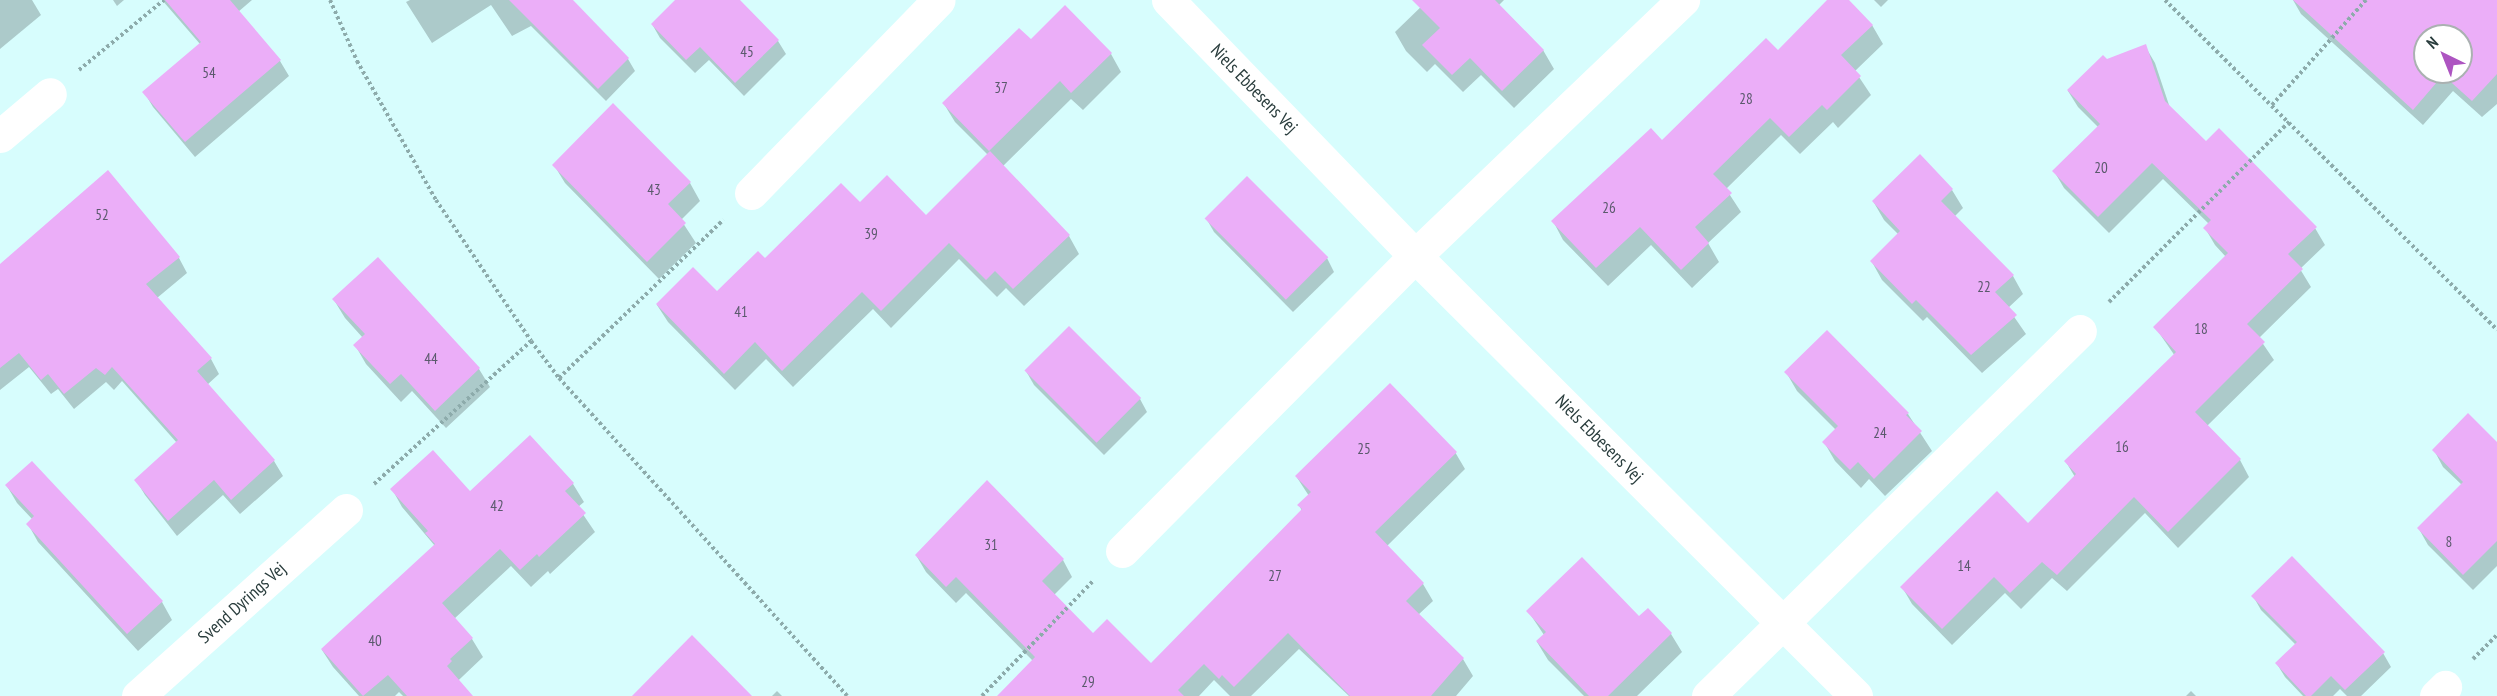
<!DOCTYPE html>
<style>
body{margin:0}
#map{position:relative;width:2497px;height:696px;overflow:hidden;background:#d7fdfd;font-family:"PT Sans Narrow",sans-serif}
div>[style]{position:absolute}
.shadow>*{inset:0;background:#0003}
.building>*{inset:0;background:#ebaef8;transform-origin:0 0}
.path>*{height:4px;margin-top:-2px;transform-origin:0;background:repeating-linear-gradient(90deg,#8dabab 0 3px,transparent 0 6px)}
.minor>*{height:33px;margin:-16.5px;padding:0 16.5px;transform-origin:16.5px;border-radius:16.5px;background:#fff}
span{translate:-50% -50%;white-space:nowrap;text-align:center;line-height:1.15;-webkit-text-stroke:4.5px #fff;paint-order:stroke}
.number-label{font-size:15px;color:#5a596c}
.number-label span{-webkit-text-stroke-width:0}
.street-label{font-size:18px;color:#2a3d3d}
.north{position:absolute;left:2413px;top:24px;width:60px;height:60px;box-sizing:border-box;background:#fff;border:2px solid #aab1b1;border-radius:50%;rotate:317deg;font-size:16px;font-weight:700;line-height:24px;text-align:center;color:#2a3d3d}
.north::after{content:'';display:block;margin:auto;width:21px;height:27px;background:#ad54c1;clip-path:polygon(50% 0,100% 100%,50% 72%,0 100%)}
</style>
<div id="map">
<div class="shadow">
<div style="clip-path:polygon(0 0,32px 0,41px 15px,0 49px)"></div>
<div style="clip-path:polygon(113px 0,124px 0,117px 6px)"></div>
<div style="clip-path:polygon(162px 0,252px 0,238px 12px,280px 61px,289px 76px,195px 157px,153px 107px,144px 92px,200px 44px)"></div>
<div style="clip-path:polygon(410px 0,571px 0,628px 59px,635px 71px,606px 101px,531px 26px,512px 36px,491px 5px,432px 43px,406px 2px)"></div>
<div style="clip-path:polygon(677px 0,738px 0,778px 41px,786px 54px,744px 96px,709px 60px,695px 73px,660px 38px,652px 24px)"></div>
<div style="clip-path:polygon(1428px 0,1504px 0,1499px 5px,1543px 50px,1554px 69px,1514px 108px,1481px 75px,1463px 92px,1435px 64px,1427px 72px,1406px 51px,1395px 32px)"></div>
<div style="clip-path:polygon(1830px 0,1847px 0,1872px 25px,1883px 44px,1855px 71px,1871px 95px,1838px 128px,1833px 122px,1800px 154px,1781px 135px,1726px 189px,1741px 212px,1708px 243px,1719px 262px,1692px 288px,1651px 245px,1608px 286px,1563px 240px,1553px 221px,1662px 142px,1778px 52px)"></div>
<div style="clip-path:polygon(1874px 0,1888px 0,1881px 7px)"></div>
<div style="clip-path:polygon(evenodd,2293px 0,2497px 0,2497px 104px,2482px 117px,2453px 91px,2423px 125px,2301px 14px,2293px 0,2425px 36px,2461px 36px,2461px 72px,2425px 72px,2425px 36px)"></div>
<div style="clip-path:polygon(1031px 42px,1111px 54px,1121px 72px,1083px 110px,1071px 99px,1002px 167px,1069px 236px,1079px 254px,1024px 306px,1006px 288px,997px 297px,959px 259px,891px 328px,873px 309px,793px 387px,766px 359px,735px 390px,668px 322px,657px 305px,717px 293px,765px 260px,860px 204px,926px 217px,988px 155px,955px 122px,944px 104px)"></div>
<div style="clip-path:polygon(2145px 46px,2155px 63px,2170px 108px,2206px 143px,2315px 228px,2325px 245px,2300px 269px,2311px 287px,2259px 338px,2274px 360px,2207px 426px,2240px 460px,2249px 477px,2178px 548px,2145px 513px,2067px 591px,2052px 578px,2021px 609px,2005px 593px,1952px 645px,1912px 604px,1902px 587px,2028px 525px,2075px 477px,2066px 462px,2175px 356px,2155px 327px,2226px 257px,2215px 245px,2205px 228px,2209px 224px,2163px 179px,2109px 233px,2064px 188px,2054px 171px,2098px 127px,2078px 107px,2068px 91px,2107px 61px)"></div>
<div style="clip-path:polygon(554px 165px,690px 183px,700px 201px,681px 220px,696px 243px,659px 279px,565px 183px)"></div>
<div style="clip-path:polygon(108px 172px,179px 258px,187px 273px,157px 298px,211px 359px,219px 374px,207px 385px,274px 461px,283px 476px,240px 514px,223px 495px,177px 536px,145px 495px,136px 480px,177px 443px,122px 381px,114px 390px,106px 382px,74px 409px,58px 389px,51px 394px,29px 367px,0 390px,0 266px,62px 215px,60px 212px)"></div>
<div style="clip-path:polygon(1952px 190px,1963px 208px,1955px 216px,2013px 276px,2023px 294px,2008px 308px,2026px 334px,1982px 373px,1927px 317px,1923px 321px,1882px 280px,1872px 262px,1899px 235px,1884px 220px,1873px 201px)"></div>
<div style="clip-path:polygon(1206px 218px,1327px 258px,1334px 272px,1293px 312px,1214px 232px)"></div>
<div style="clip-path:polygon(377px 259px,479px 369px,490px 387px,446px 428px,412px 391px,401px 402px,366px 364px,355px 345px,363px 338px,345px 318px,334px 300px)"></div>
<div style="clip-path:polygon(1026px 371px,1140px 399px,1147px 412px,1104px 455px,1034px 385px)"></div>
<div style="clip-path:polygon(1786px 372px,1908px 414px,1932px 451px,1885px 496px,1869px 479px,1861px 488px,1835px 461px,1824px 442px,1836px 430px,1797px 391px)"></div>
<div style="clip-path:polygon(2497px 444px,2497px 566px,2473px 590px,2428px 545px,2419px 529px,2462px 485px,2443px 467px,2434px 450px)"></div>
<div style="clip-path:polygon(1455px 452px,1465px 469px,1387px 546px,1423px 584px,1433px 601px,1418px 615px,1463px 659px,1473px 676px,1456px 696px,1349px 696px,1299px 649px,1251px 696px,1230px 696px,1214px 680px,1199px 696px,1020px 696px,1033px 661px,966px 593px,956px 603px,926px 572px,916px 555px,1063px 560px,1072px 577px,1054px 595px,1093px 636px,1151px 665px,1302px 511px,1299px 505px,1309px 496px,1296px 476px)"></div>
<div style="clip-path:polygon(573px 484px,584px 502px,578px 507px,595px 532px,550px 574px,548px 571px,531px 587px,511px 566px,454px 619px,472px 639px,483px 657px,442px 696px,403px 696px,399px 692px,395px 696px,359px 696px,333px 667px,322px 650px,435px 546px,402px 507px,392px 489px,470px 493px)"></div>
<div style="clip-path:polygon(7px 486px,162px 602px,172px 620px,138px 651px,38px 542px,28px 524px,33px 520px,17px 503px)"></div>
<div style="clip-path:polygon(2253px 596px,2383px 653px,2391px 667px,2361px 696px,2347px 696px,2340px 689px,2333px 696px,2303px 696px,2285px 677px,2277px 664px,2296px 645px,2261px 610px)"></div>
<div style="clip-path:polygon(1528px 611px,1639px 618px,1671px 634px,1682px 652px,1637px 696px,1584px 696px,1548px 660px,1537px 642px,1544px 635px)"></div>
<div style="clip-path:polygon(777px 691px,782px 696px,772px 696px)"></div>
<div style="clip-path:polygon(2191px 691px,2196px 696px,2186px 696px)"></div>
</div>
<div class="building">
<div style="clip-path:polygon(165px 0,230px 0,281px 60px,185px 142px,142px 92px,201px 42px)"></div>
<div style="clip-path:polygon(509px 0,573px 0,629px 58px,598px 89px)"></div>
<div style="clip-path:polygon(675px 0,740px 0,779px 40px,735px 83px,700px 47px,686px 60px,651px 24px)"></div>
<div style="clip-path:polygon(1412px 0,1495px 0,1544px 50px,1502px 91px,1470px 58px,1452px 75px,1422px 45px,1440px 28px)"></div>
<div style="clip-path:polygon(1827px 0,1849px 0,1873px 25px,1841px 55px,1861px 76px,1827px 110px,1822px 105px,1789px 137px,1770px 118px,1713px 174px,1732px 193px,1695px 227px,1709px 243px,1681px 270px,1640px 227px,1596px 268px,1551px 221px,1651px 128px,1662px 140px,1766px 38px,1778px 50px)"></div>
<div style="clip-path:polygon(evenodd,2293px 0,2497px 0,2497px 74px,2472px 101px,2443px 75px,2413px 110px,2293px 0,2425px 36px,2461px 36px,2461px 72px,2425px 72px,2425px 36px)"></div>
<div style="clip-path:polygon(1065px 5px,1112px 53px,1071px 93px,1060px 81px,989px 151px,942px 103px,1019px 28px,1031px 39px)"></div>
<div style="clip-path:polygon(2146px 44px,2165px 101px,2206px 141px,2219px 128px,2317px 227px,2288px 254px,2303px 269px,2247px 324px,2265px 342px,2195px 412px,2241px 459px,2168px 532px,2134px 497px,2057px 575px,2042px 562px,2010px 593px,1994px 577px,1942px 629px,1900px 587px,1997px 491px,2028px 523px,2076px 474px,2064px 461px,2176px 352px,2153px 327px,2228px 253px,2203px 228px,2211px 220px,2152px 163px,2098px 217px,2052px 171px,2100px 124px,2067px 90px,2103px 55px,2107px 59px)"></div>
<div style="clip-path:polygon(613px 103px,691px 182px,668px 204px,686px 223px,647px 262px,552px 165px)"></div>
<div style="clip-path:polygon(990px 151px,1070px 235px,1013px 289px,995px 271px,986px 280px,949px 243px,881px 311px,862px 292px,782px 371px,755px 342px,724px 374px,656px 304px,693px 267px,717px 291px,758px 251px,765px 258px,841px 183px,860px 202px,887px 175px,926px 215px)"></div>
<div style="clip-path:polygon(1920px 154px,1953px 189px,1941px 201px,2014px 275px,1995px 292px,2017px 315px,1971px 355px,1916px 300px,1912px 304px,1870px 261px,1900px 231px,1872px 201px)"></div>
<div style="clip-path:polygon(108px 170px,180px 257px,146px 284px,212px 358px,197px 371px,275px 460px,231px 500px,214px 480px,168px 521px,134px 480px,178px 440px,112px 367px,105px 375px,96px 368px,64px 394px,48px 374px,41px 380px,19px 353px,0 368px,0 264px)"></div>
<div style="left:1247px;top:176px;width:115px;height:60px;rotate:45deg"></div>
<div style="clip-path:polygon(378px 257px,480px 368px,435px 411px,401px 374px,390px 384px,353px 345px,365px 334px,332px 299px)"></div>
<div style="left:1069px;top:326px;width:102px;height:63px;rotate:45deg"></div>
<div style="clip-path:polygon(1827px 330px,1909px 413px,1906px 415px,1922px 431px,1874px 479px,1858px 462px,1850px 470px,1822px 442px,1838px 426px,1784px 372px)"></div>
<div style="clip-path:polygon(1390px 383px,1457px 452px,1375px 532px,1424px 583px,1406px 601px,1464px 658px,1431px 696px,1350px 696px,1288px 633px,1234px 687px,1222px 675px,1219px 679px,1204px 664px,1178px 690px,1184px 696px,997px 696px,1035px 657px,956px 577px,946px 587px,915px 555px,987px 480px,1064px 559px,1042px 581px,1093px 633px,1107px 619px,1151px 663px,1302px 509px,1297px 505px,1311px 492px,1295px 476px)"></div>
<div style="clip-path:polygon(2468px 413px,2497px 442px,2497px 541px,2463px 575px,2417px 528px,2463px 482px,2432px 450px)"></div>
<div style="clip-path:polygon(530px 435px,574px 483px,565px 491px,586px 513px,539px 557px,537px 554px,520px 570px,500px 549px,442px 603px,473px 638px,450px 659px,452px 661px,447px 666px,473px 696px,407px 696px,388px 675px,363px 696px,321px 649px,435px 544px,425px 533px,428px 531px,390px 489px,433px 450px,470px 491px)"></div>
<div style="clip-path:polygon(32px 461px,163px 601px,127px 634px,26px 524px,34px 516px,5px 485px)"></div>
<div style="clip-path:polygon(2292px 556px,2385px 652px,2345px 690px,2331px 676px,2311px 696px,2306px 696px,2275px 663px,2297px 642px,2251px 596px)"></div>
<div style="clip-path:polygon(1582px 557px,1639px 616px,1648px 608px,1672px 633px,1608px 696px,1589px 696px,1536px 641px,1546px 632px,1526px 611px)"></div>
<div style="clip-path:polygon(692px 635px,752px 696px,632px 696px)"></div>
</div>
<div class="path">
<div style="left:330px;top:0;width:67px;rotate:66.1deg"></div>
<div style="left:357px;top:61px;width:160px;rotate:60.4deg"></div>
<div style="left:436px;top:200px;width:170px;rotate:56deg"></div>
<div style="left:531px;top:341px;width:46px;rotate:52.9deg"></div>
<div style="left:559px;top:378px;width:429px;rotate:47.8deg"></div>
<div style="left:2165px;top:0;width:468px;rotate:44.8deg"></div>
<div style="left:79px;top:70px;width:110px;rotate:-39.5deg"></div>
<div style="left:2272px;top:105px;width:141px;rotate:-48.2deg"></div>
<div style="left:2109px;top:302px;width:255px;rotate:-45deg"></div>
<div style="left:559px;top:378px;width:228px;rotate:-43.9deg"></div>
<div style="left:374px;top:484px;width:212px;rotate:-42.3deg"></div>
<div style="left:2473px;top:659px;width:34px;rotate:-45deg"></div>
<div style="left:982px;top:696px;width:161px;rotate:-46deg"></div>
</div>
<div class="minor">
<div style="left:1168px;top:0;width:356px;rotate:46deg"></div>
<div style="left:1415px;top:256px;width:623px;rotate:44.93deg"></div>
<div style="left:0;top:136px;width:65px;rotate:-40deg"></div>
<div style="left:751px;top:193px;width:269px;rotate:-45.8deg"></div>
<div style="left:1122px;top:551px;width:416px;rotate:-45.2deg"></div>
<div style="left:1415px;top:256px;width:371px;rotate:-43.7deg"></div>
<div style="left:138px;top:696px;width:279px;rotate:-41.8deg"></div>
<div style="left:1708px;top:696px;width:521px;rotate:-44.46deg"></div>
<div style="left:2436px;top:696px;width:13px;rotate:-45deg"></div>
</div>
<div class="number-label">
<span style="left:747px;top:52px">45</span>
<span style="left:209px;top:73px">54</span>
<span style="left:1001px;top:88px">37</span>
<span style="left:1746px;top:99px">28</span>
<span style="left:2101px;top:168px">20</span>
<span style="left:654px;top:190px">43</span>
<span style="left:1609px;top:208px">26</span>
<span style="left:102px;top:215px">52</span>
<span style="left:871px;top:234px">39</span>
<span style="left:1984px;top:287px">22</span>
<span style="left:741px;top:312px">41</span>
<span style="left:2201px;top:329px">18</span>
<span style="left:431px;top:359px">44</span>
<span style="left:1880px;top:433px">24</span>
<span style="left:2122px;top:447px">16</span>
<span style="left:1364px;top:449px">25</span>
<span style="left:497px;top:506px">42</span>
<span style="left:2449px;top:542px">8</span>
<span style="left:991px;top:545px">31</span>
<span style="left:1964px;top:566px">14</span>
<span style="left:1275px;top:576px">27</span>
<span style="left:375px;top:641px">40</span>
<span style="left:1088px;top:682px">29</span>
</div>
<div class="street-label">
<span style="left:1254px;top:89px;rotate:46deg">Niels Ebbesens Vej</span>
<span style="left:1599px;top:439px;rotate:45deg">Niels Ebbesens Vej</span>
<span style="left:242px;top:603px;rotate:-42deg">Svend Dyrings Vej</span>
</div>
<div class="north">N</div>
</div>
